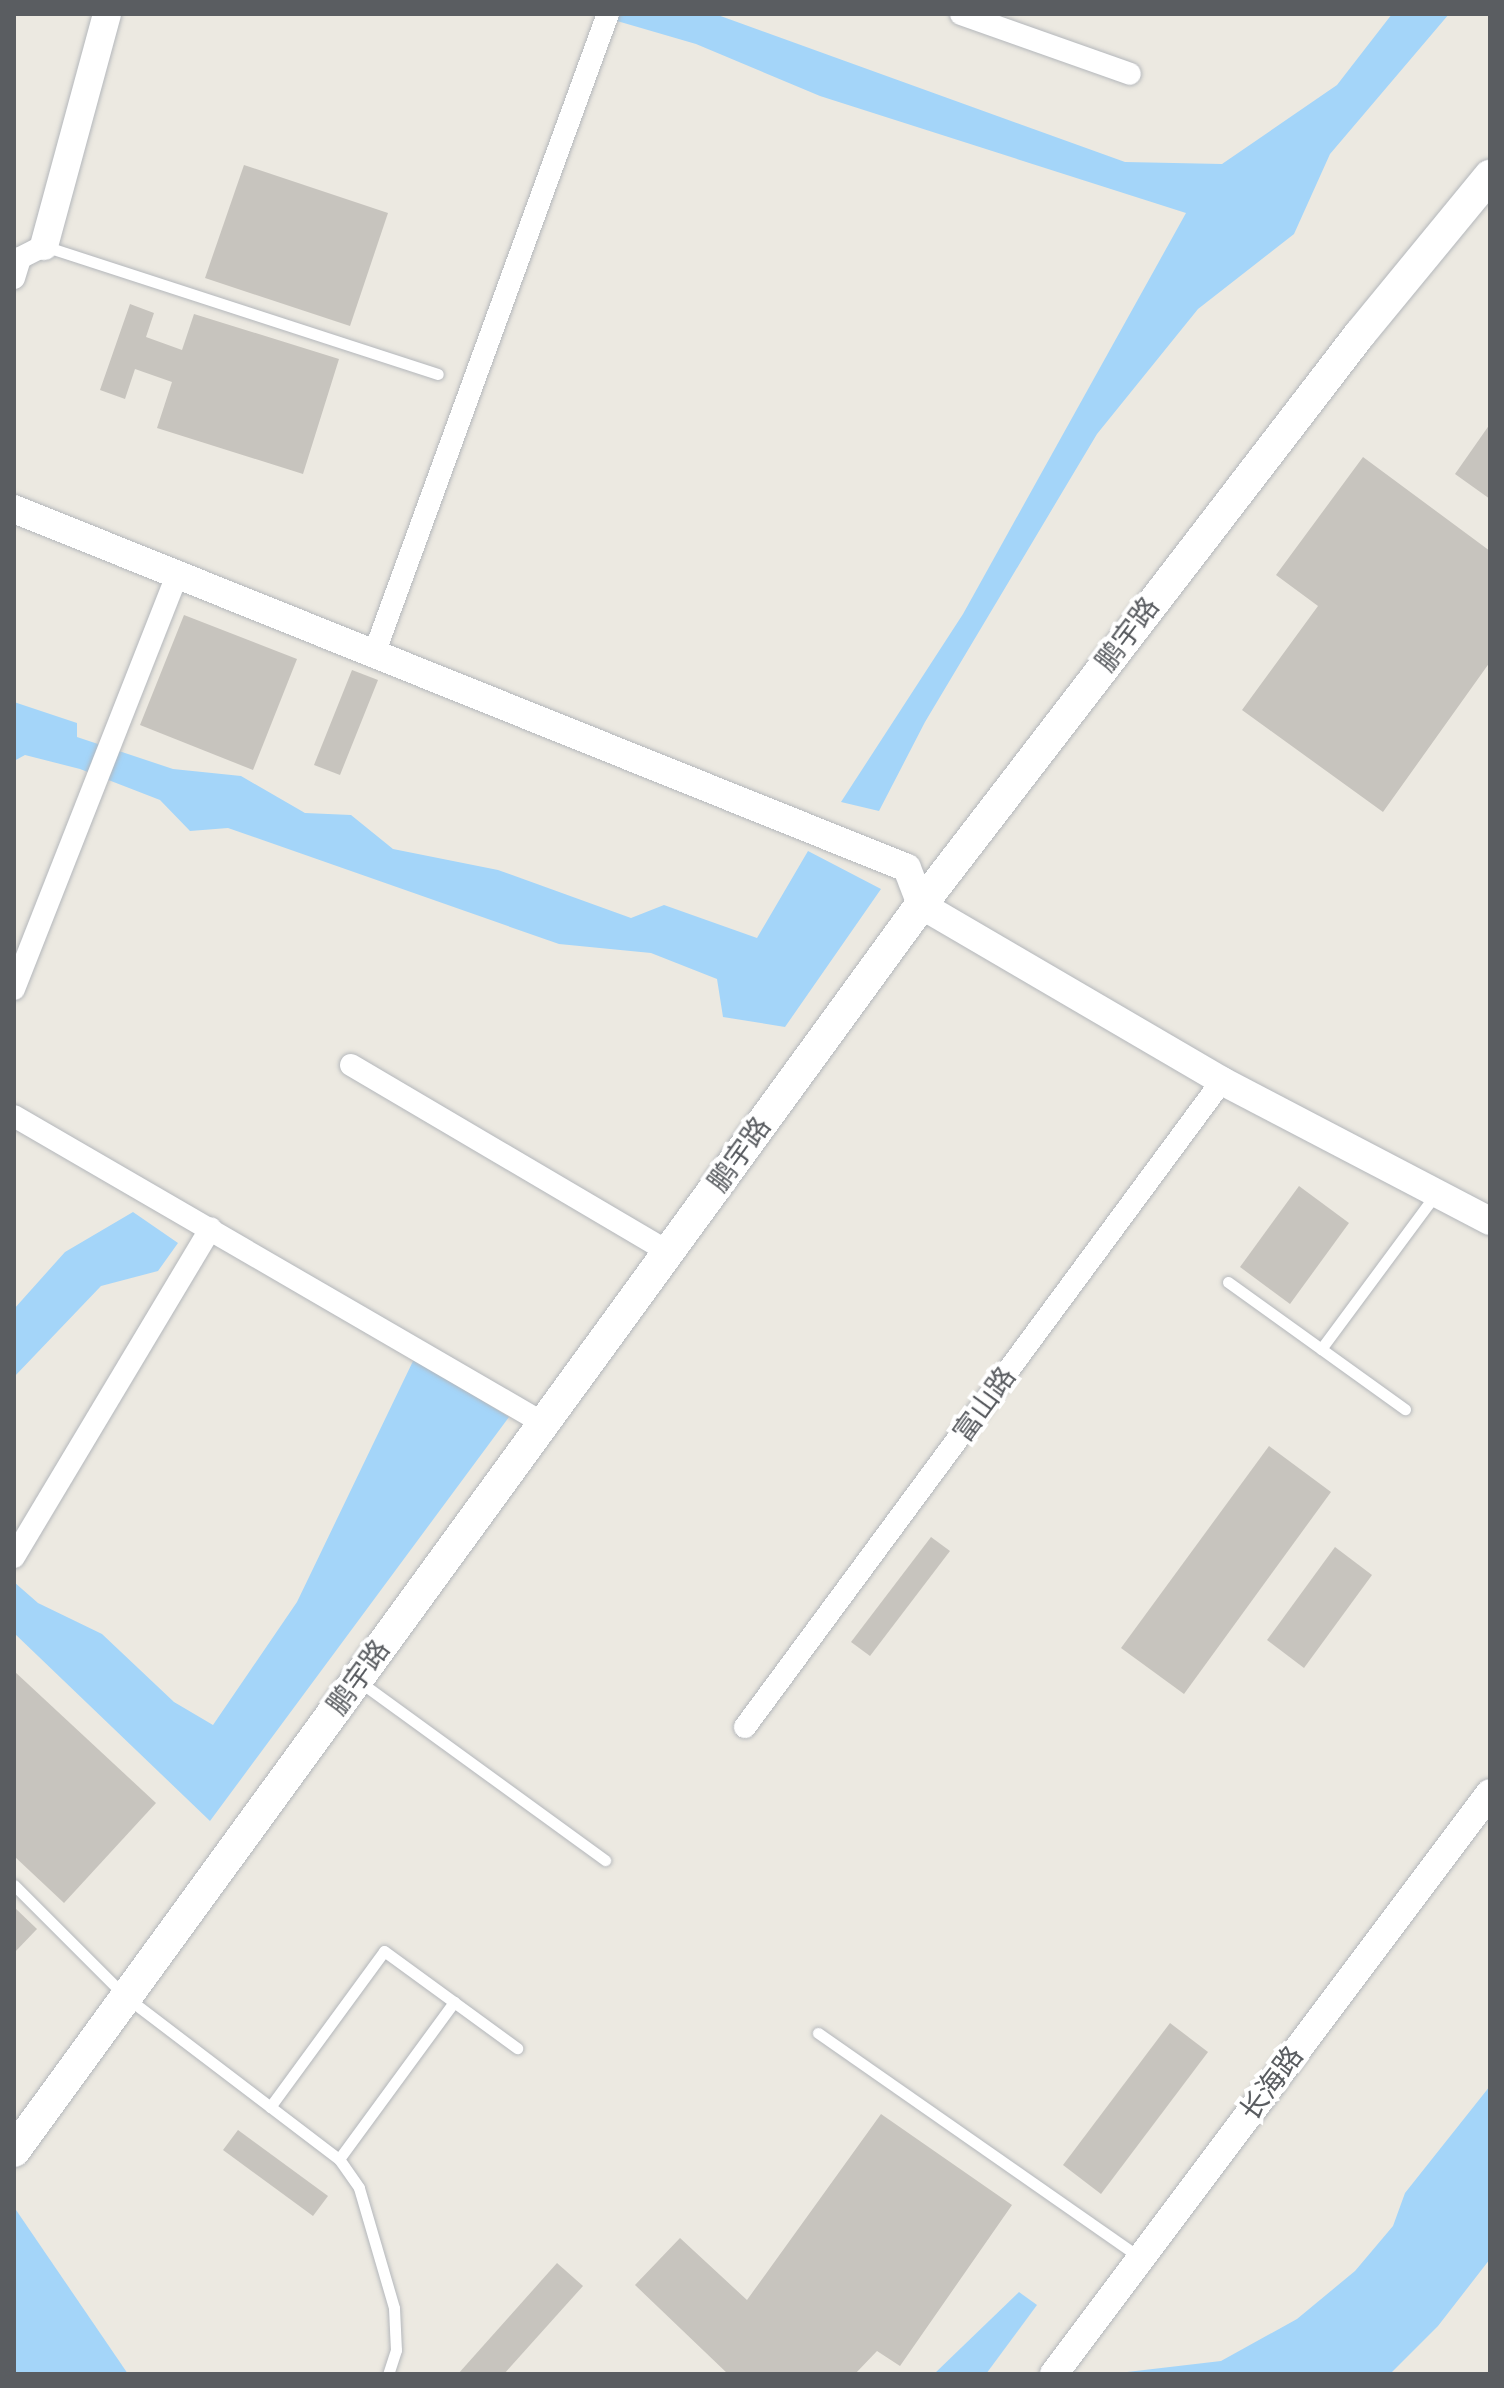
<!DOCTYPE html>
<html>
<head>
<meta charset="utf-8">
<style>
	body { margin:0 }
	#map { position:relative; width:1504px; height:2388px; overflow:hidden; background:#ece9e1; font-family:Montserrat,"Noto Sans SC",sans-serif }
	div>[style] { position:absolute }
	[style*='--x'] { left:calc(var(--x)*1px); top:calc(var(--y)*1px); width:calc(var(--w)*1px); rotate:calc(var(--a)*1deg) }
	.water>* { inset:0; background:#a4d5f9 }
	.building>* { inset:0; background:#c7c4be }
	.roads { filter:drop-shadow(0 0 2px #b4b7bb) drop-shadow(0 0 2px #b4b7bb) }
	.service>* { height:11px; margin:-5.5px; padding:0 5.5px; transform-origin:5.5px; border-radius:5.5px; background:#fff }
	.minor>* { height:22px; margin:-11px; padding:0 11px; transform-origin:11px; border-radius:11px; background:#fff }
	.tertiary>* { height:28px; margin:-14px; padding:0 14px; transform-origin:14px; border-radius:14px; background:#fff }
	.secondary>* { height:32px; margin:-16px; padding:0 16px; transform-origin:16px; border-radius:16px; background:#fff }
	span { translate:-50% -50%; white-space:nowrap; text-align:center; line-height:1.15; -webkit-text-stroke:8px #fff; paint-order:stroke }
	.street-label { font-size:28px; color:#5a5d61 }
	.frame { position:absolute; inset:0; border:16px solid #5a5d61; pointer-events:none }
</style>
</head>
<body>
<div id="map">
	<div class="water">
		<div style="clip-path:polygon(593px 14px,715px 14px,1125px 162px,1222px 164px,1337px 85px,1392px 14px,1449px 14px,1330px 154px,1294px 234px,1198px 309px,1097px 434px,925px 722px,879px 811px,841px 802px,963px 614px,1186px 213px,820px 96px,696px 44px)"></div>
		<div style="clip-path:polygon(14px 702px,77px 723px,77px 737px,173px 769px,241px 776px,305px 813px,351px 815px,393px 849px,498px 870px,631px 918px,664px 905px,757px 938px,808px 851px,881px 889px,785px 1027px,723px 1017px,717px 979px,651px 953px,559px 944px,228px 828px,190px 831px,160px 800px,80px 769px,25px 755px,14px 761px)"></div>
		<div style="clip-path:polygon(133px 1212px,178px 1243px,158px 1271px,101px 1286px,14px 1377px,14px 1309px,65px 1252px)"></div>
		<div style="clip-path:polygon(414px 1359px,509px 1417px,210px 1821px,14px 1633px,14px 1582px,38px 1603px,102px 1634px,174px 1702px,213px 1725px,297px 1602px)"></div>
		<div style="clip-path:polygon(1490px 2086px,1490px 2259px,1438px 2326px,1390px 2374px,1110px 2374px,1221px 2361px,1297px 2319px,1355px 2271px,1393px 2226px,1405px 2193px)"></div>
		<div style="clip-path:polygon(14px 2207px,128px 2374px,14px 2374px)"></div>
		<div style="clip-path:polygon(1019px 2292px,1037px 2305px,986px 2374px,934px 2374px)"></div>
	</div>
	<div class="building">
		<div style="clip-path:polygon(244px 165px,388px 213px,350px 326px,205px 278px)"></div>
		<div style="clip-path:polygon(130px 304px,154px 313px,146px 337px,182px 350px,194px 314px,339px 359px,303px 474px,157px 428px,172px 382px,135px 369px,125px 399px,100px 390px)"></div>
		<div style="clip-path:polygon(1490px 424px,1490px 499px,1455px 474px)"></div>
		<div style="clip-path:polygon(1363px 457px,1490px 551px,1490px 662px,1383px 812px,1242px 710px,1318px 606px,1276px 575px)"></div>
		<div style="clip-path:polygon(184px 615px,297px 659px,253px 770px,140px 725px)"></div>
		<div style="clip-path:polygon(352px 670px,378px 680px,340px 775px,314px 765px)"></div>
		<div style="clip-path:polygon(1299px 1186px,1349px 1223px,1290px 1304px,1240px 1267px)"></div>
		<div style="clip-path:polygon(1269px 1446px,1331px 1492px,1184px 1694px,1121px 1648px)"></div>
		<div style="clip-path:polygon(931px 1537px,950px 1551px,870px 1656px,851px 1642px)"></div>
		<div style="clip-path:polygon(1335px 1547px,1372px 1575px,1304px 1668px,1267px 1640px)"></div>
		<div style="clip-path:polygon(14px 1671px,156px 1803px,64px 1903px,14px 1856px)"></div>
		<div style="clip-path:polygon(14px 1907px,37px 1929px,14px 1953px)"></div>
		<div style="clip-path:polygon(1170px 2023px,1208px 2052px,1101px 2194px,1063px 2165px)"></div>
		<div style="clip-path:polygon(881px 2114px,1012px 2205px,900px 2366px,877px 2351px,855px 2374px,728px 2374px,635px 2285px,680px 2238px,747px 2300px)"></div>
		<div style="clip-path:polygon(238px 2130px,328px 2196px,313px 2216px,223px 2150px)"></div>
		<div style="clip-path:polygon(557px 2263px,583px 2286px,504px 2374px,458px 2374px)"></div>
	</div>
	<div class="roads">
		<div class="service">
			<div style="--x:44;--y:246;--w:414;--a:18"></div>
			<div style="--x:1228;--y:1282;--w:218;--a:35.7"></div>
			<div style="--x:1321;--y:1349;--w:192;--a:-53.5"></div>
			<div style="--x:360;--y:1682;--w:303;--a:36"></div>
			<div style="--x:14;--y:1885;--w:158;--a:45"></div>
			<div style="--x:126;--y:1997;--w:268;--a:37.3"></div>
			<div style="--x:339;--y:2159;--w:35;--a:55"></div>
			<div style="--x:359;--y:2188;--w:125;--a:73.7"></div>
			<div style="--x:394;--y:2308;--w:42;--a:87.3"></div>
			<div style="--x:396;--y:2350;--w:25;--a:108"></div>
			<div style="--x:818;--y:2033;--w:391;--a:34.9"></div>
			<div style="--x:270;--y:2107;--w:193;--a:-53.8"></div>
			<div style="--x:384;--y:1951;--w:165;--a:36.1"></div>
			<div style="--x:339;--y:2159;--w:195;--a:-53.8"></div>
		</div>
		<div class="minor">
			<div style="--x:961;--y:14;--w:179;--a:19.5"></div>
			<div style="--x:14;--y:278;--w:21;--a:-73"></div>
			<div style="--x:20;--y:258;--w:27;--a:-27"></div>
			<div style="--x:374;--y:654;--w:681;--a:-69.92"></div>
			<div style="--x:14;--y:989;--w:445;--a:-68.5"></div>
			<div style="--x:351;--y:1065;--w:368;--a:30.5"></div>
			<div style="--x:14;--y:1116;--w:612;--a:30.13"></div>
			<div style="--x:14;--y:1557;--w:383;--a:-59.1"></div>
			<div style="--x:745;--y:1727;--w:803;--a:-53.56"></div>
		</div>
		<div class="tertiary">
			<div style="--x:44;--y:246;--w:240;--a:-74.8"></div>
			<div style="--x:14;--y:509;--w:962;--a:21.9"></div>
			<div style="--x:907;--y:868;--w:40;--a:69"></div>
			<div style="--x:921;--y:905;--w:349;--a:30.3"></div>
			<div style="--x:1222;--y:1081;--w:302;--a:27.6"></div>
			<div style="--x:1054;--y:2374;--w:726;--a:-53.11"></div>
		</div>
		<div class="secondary">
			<div style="--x:14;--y:2151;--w:1541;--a:-53.95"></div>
			<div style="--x:921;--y:905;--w:720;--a:-52.45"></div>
			<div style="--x:1360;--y:334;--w:205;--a:-50.6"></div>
		</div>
	</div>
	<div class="street-label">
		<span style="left:1127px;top:634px;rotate:-53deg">鹏宇路</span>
		<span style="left:739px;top:1154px;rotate:-54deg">鹏宇路</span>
		<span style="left:984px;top:1404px;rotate:-54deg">富山路</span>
		<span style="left:358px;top:1677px;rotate:-54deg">鹏宇路</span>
		<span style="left:1271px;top:2083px;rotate:-53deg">长海路</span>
	</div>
	<div class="frame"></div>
</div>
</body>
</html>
